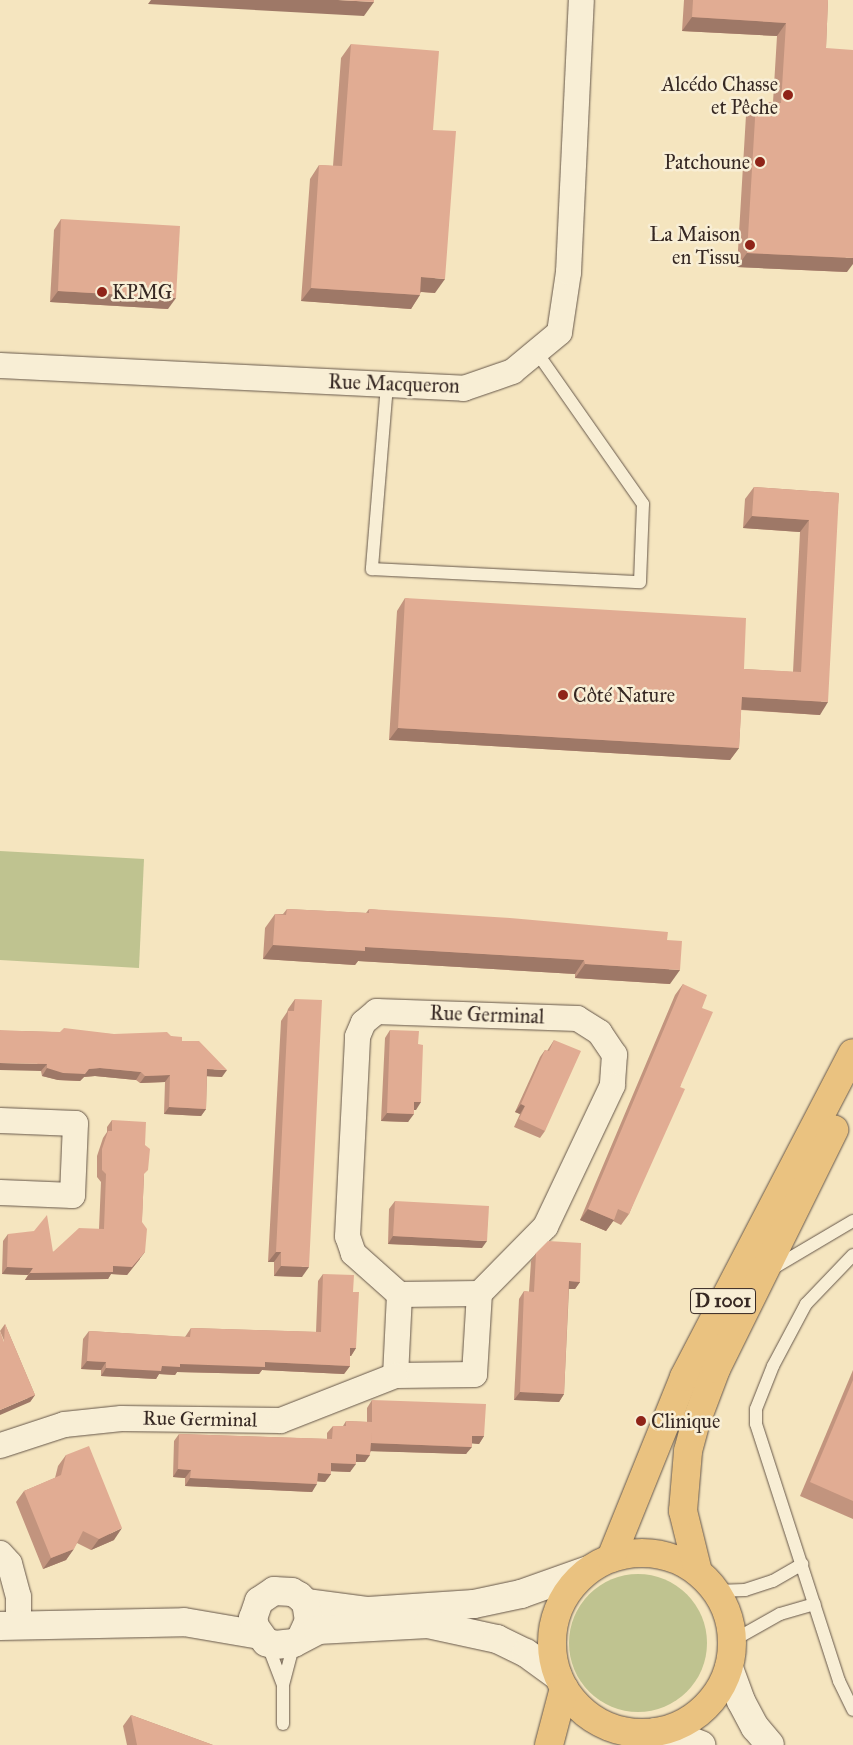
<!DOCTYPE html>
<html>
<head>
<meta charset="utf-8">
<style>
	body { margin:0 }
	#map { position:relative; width:853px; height:1745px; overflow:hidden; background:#f5e5bf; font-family:"IM FELL Great Primer",serif }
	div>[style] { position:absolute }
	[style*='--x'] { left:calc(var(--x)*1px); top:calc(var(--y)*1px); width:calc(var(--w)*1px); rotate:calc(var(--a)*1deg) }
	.green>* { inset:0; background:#bfc390 }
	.round { border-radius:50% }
	.roads { filter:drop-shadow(0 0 1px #66574a) drop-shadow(0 0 1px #66574a) }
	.service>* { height:12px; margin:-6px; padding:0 6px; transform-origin:6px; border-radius:6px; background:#f8eed5 }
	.minor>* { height:25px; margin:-12.5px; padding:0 12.5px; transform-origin:12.5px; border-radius:12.5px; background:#f8eed5 }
	.tertiary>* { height:28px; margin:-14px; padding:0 14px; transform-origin:14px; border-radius:14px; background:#f8eed5 }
	.primary>* { height:28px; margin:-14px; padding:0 14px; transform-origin:14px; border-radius:14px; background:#eac280 }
	.primary>.ring { margin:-14px; padding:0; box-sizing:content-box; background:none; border:28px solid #eac280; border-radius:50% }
	.wall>* { inset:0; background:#c2947e }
	.shaded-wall>* { inset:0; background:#9e7867 }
	.building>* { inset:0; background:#e1ac93 }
	.dots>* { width:14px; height:14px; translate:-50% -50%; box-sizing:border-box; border:2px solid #f8eed5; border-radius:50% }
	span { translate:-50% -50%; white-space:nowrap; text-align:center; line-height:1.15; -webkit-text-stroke:5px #f8eed5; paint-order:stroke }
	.shield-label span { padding:1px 4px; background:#f8eed5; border:1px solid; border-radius:4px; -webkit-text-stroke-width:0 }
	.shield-label { font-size:19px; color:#362823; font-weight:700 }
	.poi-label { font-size:20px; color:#362823 }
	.right { translate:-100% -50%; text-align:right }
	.left { translate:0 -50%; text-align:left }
	.street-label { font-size:20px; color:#362823 }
</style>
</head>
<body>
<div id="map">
	<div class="green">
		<div style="clip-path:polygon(0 851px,144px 859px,139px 968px,0 960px)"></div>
		<div class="round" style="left:569px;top:1574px;width:138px;height:138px"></div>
	</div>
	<div class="roads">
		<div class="service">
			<div style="--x:387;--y:385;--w:185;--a:94.7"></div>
			<div style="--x:372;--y:569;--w:268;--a:2.8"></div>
			<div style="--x:640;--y:582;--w:78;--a:-87.8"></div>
			<div style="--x:643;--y:504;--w:187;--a:-125"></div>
			<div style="--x:853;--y:1255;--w:68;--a:133.8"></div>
			<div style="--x:806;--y:1304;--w:70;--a:118"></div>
			<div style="--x:773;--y:1366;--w:46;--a:111.6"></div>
			<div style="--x:756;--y:1409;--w:15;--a:90"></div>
			<div style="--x:756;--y:1424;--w:270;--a:72.1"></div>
			<div style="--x:839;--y:1681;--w:32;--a:64"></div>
			<div style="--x:770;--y:1270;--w:96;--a:-30.6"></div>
			<div style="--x:716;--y:1591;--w:29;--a:-2"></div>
			<div style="--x:745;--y:1590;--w:29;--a:-18"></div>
			<div style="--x:773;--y:1581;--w:34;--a:-30"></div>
			<div style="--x:732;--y:1641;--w:55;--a:-29.4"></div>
			<div style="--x:780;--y:1614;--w:36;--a:-16"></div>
			<div style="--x:267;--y:1643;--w:45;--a:69.1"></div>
			<div style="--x:283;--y:1724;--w:39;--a:-90"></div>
			<div style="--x:283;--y:1685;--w:43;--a:-75.3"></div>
		</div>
		<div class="minor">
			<div style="--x:0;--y:365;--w:464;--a:2.8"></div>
			<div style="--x:463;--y:388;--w:52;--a:-19.1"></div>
			<div style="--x:512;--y:371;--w:61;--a:-39.7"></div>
			<div style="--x:559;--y:332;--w:61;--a:-81.5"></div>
			<div style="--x:568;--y:272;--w:272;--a:-87.3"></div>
			<div style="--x:376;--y:1011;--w:201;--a:2"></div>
			<div style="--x:577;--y:1018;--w:26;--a:32"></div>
			<div style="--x:599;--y:1032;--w:27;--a:56"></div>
			<div style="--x:614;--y:1054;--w:31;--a:94"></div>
			<div style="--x:612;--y:1085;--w:156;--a:115.4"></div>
			<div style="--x:545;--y:1226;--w:94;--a:134.6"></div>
			<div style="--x:479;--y:1293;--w:80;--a:179.3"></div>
			<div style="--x:399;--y:1294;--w:62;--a:-138.3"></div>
			<div style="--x:353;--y:1253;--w:18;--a:-109"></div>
			<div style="--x:347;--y:1236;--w:200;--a:-87.1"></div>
			<div style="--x:357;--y:1036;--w:15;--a:-67"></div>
			<div style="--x:363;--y:1022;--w:17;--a:-40"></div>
			<div style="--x:0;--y:1120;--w:75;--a:2.3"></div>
			<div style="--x:75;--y:1123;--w:72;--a:92.4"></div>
			<div style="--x:72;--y:1195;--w:72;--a:-177.6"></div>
			<div style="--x:399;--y:1294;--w:81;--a:92.8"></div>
			<div style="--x:395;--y:1375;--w:79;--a:-0.7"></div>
			<div style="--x:474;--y:1374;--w:81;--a:-86.5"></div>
			<div style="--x:0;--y:1445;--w:67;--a:-18.2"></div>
			<div style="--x:64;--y:1424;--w:57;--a:-6"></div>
			<div style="--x:121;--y:1418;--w:159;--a:0.7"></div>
			<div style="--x:280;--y:1420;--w:123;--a:-21.4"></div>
			<div style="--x:0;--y:1553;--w:13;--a:48"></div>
			<div style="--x:9;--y:1563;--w:34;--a:75"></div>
			<div style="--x:18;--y:1596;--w:28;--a:90"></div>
		</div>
		<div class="tertiary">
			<div style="--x:306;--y:1603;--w:63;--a:7.4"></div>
			<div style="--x:368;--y:1611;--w:106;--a:-3.8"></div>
			<div style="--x:474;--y:1604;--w:48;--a:-12"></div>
			<div style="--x:521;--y:1594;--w:71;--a:-19.7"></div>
			<div style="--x:0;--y:1626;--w:184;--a:-1.2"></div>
			<div style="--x:184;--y:1622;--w:77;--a:9.7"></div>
			<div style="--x:301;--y:1638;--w:19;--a:-65"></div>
			<div style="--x:309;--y:1621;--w:18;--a:-99"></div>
			<div style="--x:306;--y:1603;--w:10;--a:-135"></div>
			<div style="--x:299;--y:1596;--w:8;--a:-150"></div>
			<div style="--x:292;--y:1592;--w:18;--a:-177"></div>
			<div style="--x:274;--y:1591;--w:18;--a:146"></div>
			<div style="--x:259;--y:1601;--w:18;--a:109"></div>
			<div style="--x:253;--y:1618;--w:9;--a:77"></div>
			<div style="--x:255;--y:1627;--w:19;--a:54"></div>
			<div style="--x:266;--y:1642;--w:9;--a:18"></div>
			<div style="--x:275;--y:1645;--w:19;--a:-6"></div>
			<div style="--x:294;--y:1643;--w:27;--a:-28"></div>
			<div style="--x:318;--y:1630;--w:110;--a:-3.1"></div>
			<div style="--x:428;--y:1624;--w:71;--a:12.3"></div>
			<div style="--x:497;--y:1639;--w:32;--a:26"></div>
			<div style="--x:526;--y:1653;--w:39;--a:36"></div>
			<div style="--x:729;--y:1668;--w:35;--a:70"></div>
			<div style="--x:741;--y:1701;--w:30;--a:62"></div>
			<div style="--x:755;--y:1727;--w:23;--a:50"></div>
			<div style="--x:655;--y:1732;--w:23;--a:10"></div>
			<div style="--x:678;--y:1736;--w:25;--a:21"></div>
		</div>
		<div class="primary">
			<div class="ring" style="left:552px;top:1553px;width:152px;height:152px"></div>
			<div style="--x:611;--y:1558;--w:195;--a:-68"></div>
			<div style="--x:684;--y:1377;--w:365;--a:-62.5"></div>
			<div style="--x:698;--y:1572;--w:63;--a:-103.8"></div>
			<div style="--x:683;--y:1511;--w:60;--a:-85.2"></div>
			<div style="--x:688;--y:1451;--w:30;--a:-75"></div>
			<div style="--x:696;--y:1422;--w:57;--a:-69.3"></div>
			<div style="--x:716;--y:1369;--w:267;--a:-63.7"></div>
			<div style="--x:549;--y:1745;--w:59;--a:-75.3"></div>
		</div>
	</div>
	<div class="wall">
		<div style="clip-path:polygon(684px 0,828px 0,826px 48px,847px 272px,737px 267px,746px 115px,756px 102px,773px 102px,777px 36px,682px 31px)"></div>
		<div style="clip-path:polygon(351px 44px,433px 130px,435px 293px,421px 292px,411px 309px,301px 301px,310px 179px,319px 165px,333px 166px,341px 58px)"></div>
		<div style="clip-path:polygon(61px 219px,168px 309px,50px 302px,54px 230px)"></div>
		<div style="clip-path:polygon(754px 487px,839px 493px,820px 715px,741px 710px,739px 748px,730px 760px,389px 740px,397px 611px,405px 598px,744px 669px,793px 672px,800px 532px,743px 528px,745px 499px)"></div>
		<div style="clip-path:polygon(287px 909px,366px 913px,369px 909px,667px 940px,670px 984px,575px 978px,575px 974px,358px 961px,355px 965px,263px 959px,265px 928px,275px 914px,283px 914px)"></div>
		<div style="clip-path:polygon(683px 984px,702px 1008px,680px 1087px,629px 1214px,621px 1225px,613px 1221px,606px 1231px,580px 1220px,675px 995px)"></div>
		<div style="clip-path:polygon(295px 999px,302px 1277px,274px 1276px,274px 1262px,268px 1262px,281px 1021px,287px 1012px,288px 1009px)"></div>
		<div style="clip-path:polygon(390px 1030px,416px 1110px,414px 1110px,408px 1122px,381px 1121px,385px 1038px)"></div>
		<div style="clip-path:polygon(22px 1031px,171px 1036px,182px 1041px,222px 1077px,207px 1076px,206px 1109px,201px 1116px,164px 1114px,165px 1082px,140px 1083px,136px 1080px,95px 1076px,84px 1077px,80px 1081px,58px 1080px,42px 1076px,41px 1071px)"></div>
		<div style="clip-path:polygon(554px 1040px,545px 1131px,540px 1138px,514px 1127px,520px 1114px,515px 1112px,540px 1057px,545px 1050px,547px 1051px)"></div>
		<div style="clip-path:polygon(112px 1120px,144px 1176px,140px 1259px,127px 1275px,111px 1274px,108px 1279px,25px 1280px,28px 1275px,2px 1274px,3px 1241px,8px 1234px,53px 1252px,99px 1229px,101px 1182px,97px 1177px,97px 1156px,103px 1138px,107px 1132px,107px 1127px)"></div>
		<div style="clip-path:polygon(395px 1201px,482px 1248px,388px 1244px,389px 1209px)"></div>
		<div style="clip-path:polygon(536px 1253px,580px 1282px,575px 1289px,569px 1289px,564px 1394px,559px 1402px,514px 1400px,519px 1299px,524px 1291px,529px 1292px,531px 1261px)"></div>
		<div style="clip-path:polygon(323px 1274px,353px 1292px,356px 1348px,351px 1356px,350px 1356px,350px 1366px,344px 1374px,262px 1370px,259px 1374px,177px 1372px,175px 1375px,159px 1374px,156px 1379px,101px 1376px,101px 1370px,81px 1369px,83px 1339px,89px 1331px,185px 1337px,191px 1328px,316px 1332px,318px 1281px)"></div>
		<div style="clip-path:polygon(5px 1324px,35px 1395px,30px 1402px,0 1331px)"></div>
		<div style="clip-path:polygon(853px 1370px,853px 1519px,800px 1496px)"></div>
		<div style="clip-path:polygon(372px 1400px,484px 1436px,479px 1444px,472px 1443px,466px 1454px,371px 1451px,365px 1462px,356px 1462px,350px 1472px,331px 1471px,331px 1474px,325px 1482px,317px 1481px,312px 1492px,185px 1486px,185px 1478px,173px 1477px,174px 1441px,179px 1434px,327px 1439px,327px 1433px,333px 1426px,343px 1426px,346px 1421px,367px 1422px,367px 1408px)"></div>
		<div style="clip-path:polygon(66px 1455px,114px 1540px,91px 1550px,77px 1543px,66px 1560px,43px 1569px,16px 1502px,24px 1491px,55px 1478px,58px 1466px)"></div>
		<div style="clip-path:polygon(131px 1715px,213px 1745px,127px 1745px,123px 1726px)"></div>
	</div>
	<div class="shaded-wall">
		<div style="clip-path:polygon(151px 0,338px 0,374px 2px,364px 16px,148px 4px)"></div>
		<div style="clip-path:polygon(692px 17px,786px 23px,777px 36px,682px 31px)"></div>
		<div style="clip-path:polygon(747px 253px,853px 258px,853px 264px,847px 272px,737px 267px)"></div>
		<div style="clip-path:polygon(421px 277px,445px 279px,435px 293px,411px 291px)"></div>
		<div style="clip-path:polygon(311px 288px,420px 295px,411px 309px,301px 301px)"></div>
		<div style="clip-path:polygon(58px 291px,176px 298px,168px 309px,50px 302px)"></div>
		<div style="clip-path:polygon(752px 516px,809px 520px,800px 532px,743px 528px)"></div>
		<div style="clip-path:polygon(742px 697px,828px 702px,820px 715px,733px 709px)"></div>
		<div style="clip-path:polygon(398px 728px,739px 748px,730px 760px,389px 740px)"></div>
		<div style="clip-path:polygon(273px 945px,365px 947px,584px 960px,575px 974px,358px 961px,355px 965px,263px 959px)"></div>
		<div style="clip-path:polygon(585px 964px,680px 970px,670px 984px,575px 978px)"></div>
		<div style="clip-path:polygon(0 1063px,47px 1064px,41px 1071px,0 1070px)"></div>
		<div style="clip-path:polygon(47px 1068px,89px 1069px,100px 1068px,141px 1072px,136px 1080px,95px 1076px,84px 1077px,80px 1081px,58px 1080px,42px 1076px)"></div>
		<div style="clip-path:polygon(207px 1069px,227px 1070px,222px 1077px,202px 1076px)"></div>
		<div style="clip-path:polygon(170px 1075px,165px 1082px,140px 1083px,145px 1076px)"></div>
		<div style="clip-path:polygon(414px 1102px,421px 1102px,416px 1110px,409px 1110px)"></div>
		<div style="clip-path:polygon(521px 1104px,525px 1106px,520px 1114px,515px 1112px)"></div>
		<div style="clip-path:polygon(169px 1107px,206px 1109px,201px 1116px,164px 1114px)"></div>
		<div style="clip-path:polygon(387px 1113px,414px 1114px,408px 1122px,381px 1121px)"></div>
		<div style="clip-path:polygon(588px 1209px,614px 1220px,606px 1231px,580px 1220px)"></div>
		<div style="clip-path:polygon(393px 1236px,487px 1241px,482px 1248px,388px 1244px)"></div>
		<div style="clip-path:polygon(145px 1252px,127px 1275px,111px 1274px,108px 1279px,25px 1280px,30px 1273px,113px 1266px)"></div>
		<div style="clip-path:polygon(276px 1252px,281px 1252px,274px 1262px,268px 1262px)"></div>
		<div style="clip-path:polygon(281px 1266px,309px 1267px,302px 1277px,274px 1276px)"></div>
		<div style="clip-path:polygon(7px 1267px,33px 1268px,28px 1275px,2px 1274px)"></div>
		<div style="clip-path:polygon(569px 1281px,580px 1282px,575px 1289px,564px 1289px)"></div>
		<div style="clip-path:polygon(350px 1348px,356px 1348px,351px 1356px,345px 1355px)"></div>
		<div style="clip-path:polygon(87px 1361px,106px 1362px,101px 1370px,81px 1369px)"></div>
		<div style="clip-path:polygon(265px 1362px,350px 1366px,344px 1374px,262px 1370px,259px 1374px,177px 1372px,175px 1375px,159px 1374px,156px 1379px,101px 1376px,106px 1368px,162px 1366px,180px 1364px)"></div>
		<div style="clip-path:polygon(520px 1392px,564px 1394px,559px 1402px,514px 1400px)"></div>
		<div style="clip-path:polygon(35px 1395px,30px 1402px,0 1415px,0 1410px)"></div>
		<div style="clip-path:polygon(472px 1436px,484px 1436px,479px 1444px,467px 1443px)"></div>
		<div style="clip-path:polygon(371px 1443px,472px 1447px,466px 1454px,366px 1451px)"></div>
		<div style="clip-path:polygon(356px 1454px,370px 1455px,365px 1462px,351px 1462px)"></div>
		<div style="clip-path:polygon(331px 1463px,356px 1464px,350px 1472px,326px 1471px)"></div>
		<div style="clip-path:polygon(178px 1469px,191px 1470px,185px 1478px,173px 1477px)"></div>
		<div style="clip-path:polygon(318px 1473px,331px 1474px,325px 1482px,312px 1481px)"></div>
		<div style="clip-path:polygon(190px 1478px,317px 1484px,312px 1492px,185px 1486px)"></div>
		<div style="clip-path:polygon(122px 1528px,114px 1540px,91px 1550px,99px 1539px)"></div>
		<div style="clip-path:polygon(74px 1549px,66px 1560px,43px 1569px,51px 1558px)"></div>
	</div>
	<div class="building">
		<div style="clip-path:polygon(338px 0,374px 0,374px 2px)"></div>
		<div style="clip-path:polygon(693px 0,828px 0,826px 48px,853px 50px,853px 258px,747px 253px,756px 102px,781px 103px,786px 23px,692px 17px)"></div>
		<div style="clip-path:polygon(351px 44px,439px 51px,433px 130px,456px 131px,445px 279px,421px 277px,420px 295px,311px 288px,319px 165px,342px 166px)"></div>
		<div style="clip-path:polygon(61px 219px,180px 226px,176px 298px,58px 291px)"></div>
		<div style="clip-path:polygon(754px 487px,839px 493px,828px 702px,742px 697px,739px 748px,398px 728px,405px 598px,746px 618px,744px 669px,801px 672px,809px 520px,752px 516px)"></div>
		<div style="clip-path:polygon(287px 909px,369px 913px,369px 909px,510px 918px,668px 932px,667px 940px,682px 941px,680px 970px,585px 964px,584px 960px,365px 947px,365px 951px,273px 945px,275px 914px,286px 915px)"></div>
		<div style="clip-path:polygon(683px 984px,707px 995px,702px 1008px,713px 1012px,680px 1087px,685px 1089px,629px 1214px,618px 1209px,614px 1220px,588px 1209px)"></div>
		<div style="clip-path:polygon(295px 999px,322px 1000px,309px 1267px,281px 1266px,281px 1252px,276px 1252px,288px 1011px,294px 1011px)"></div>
		<div style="clip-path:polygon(64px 1028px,114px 1034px,167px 1032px,171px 1036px,182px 1037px,182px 1041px,199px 1041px,227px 1070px,207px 1069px,206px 1109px,169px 1107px,170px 1075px,145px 1076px,141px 1072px,100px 1068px,89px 1069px,85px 1074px,63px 1073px,47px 1068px,47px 1064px,0 1063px,0 1030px,22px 1031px,60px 1032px)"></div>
		<div style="clip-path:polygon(390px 1030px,419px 1031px,418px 1044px,423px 1045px,421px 1102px,414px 1102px,414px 1114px,387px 1113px)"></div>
		<div style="clip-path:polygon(554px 1040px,581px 1051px,545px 1131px,519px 1119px,525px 1106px,521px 1104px,545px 1050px,549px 1051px)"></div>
		<div style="clip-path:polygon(112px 1120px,146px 1122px,145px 1145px,150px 1149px,148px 1170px,144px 1174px,142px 1222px,147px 1229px,145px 1252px,132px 1267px,113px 1266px,113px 1272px,30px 1273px,33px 1268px,7px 1267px,8px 1234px,34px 1231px,47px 1215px,53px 1252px,79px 1228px,104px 1229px,106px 1174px,102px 1170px,102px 1149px,108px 1131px,112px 1131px)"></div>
		<div style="clip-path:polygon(395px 1201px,489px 1206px,487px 1241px,393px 1236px)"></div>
		<div style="clip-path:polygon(548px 1241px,581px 1243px,580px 1282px,569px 1281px,564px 1394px,520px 1392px,524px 1291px,534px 1292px,536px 1253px)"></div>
		<div style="clip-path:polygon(323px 1274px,354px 1275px,353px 1292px,359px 1292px,356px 1348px,350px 1348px,350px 1366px,265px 1362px,265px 1367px,180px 1364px,180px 1367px,162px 1366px,161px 1371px,106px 1368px,106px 1362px,87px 1361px,89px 1331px,190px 1337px,191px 1328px,321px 1332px)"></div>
		<div style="clip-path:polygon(5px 1324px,35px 1395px,0 1410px,0 1331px,4px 1342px)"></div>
		<div style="clip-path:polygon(853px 1380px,853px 1501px,810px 1482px)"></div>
		<div style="clip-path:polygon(372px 1400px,486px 1404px,484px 1436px,472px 1436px,472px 1447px,371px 1443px,372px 1429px,370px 1455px,356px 1454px,356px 1464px,331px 1463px,331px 1474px,318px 1473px,317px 1484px,190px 1478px,191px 1470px,178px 1469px,179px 1434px,332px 1439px,333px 1426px,346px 1426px,346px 1421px,372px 1422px)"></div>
		<div style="clip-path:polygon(89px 1446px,122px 1528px,99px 1539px,83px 1531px,74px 1549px,51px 1558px,24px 1491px,61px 1475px,66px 1455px)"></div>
		<div style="clip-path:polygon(131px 1715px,213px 1745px,137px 1745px)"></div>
	</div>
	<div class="dots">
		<div style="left:788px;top:95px;background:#8f2418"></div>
		<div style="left:760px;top:162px;background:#8f2418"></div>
		<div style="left:750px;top:245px;background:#8f2418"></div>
		<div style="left:102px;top:292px;background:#8f2418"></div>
		<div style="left:563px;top:695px;background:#8f2418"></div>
		<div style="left:641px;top:1421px;background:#8f2418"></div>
	</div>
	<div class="shield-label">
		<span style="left:723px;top:1301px">D 1001</span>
	</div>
	<div class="poi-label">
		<span class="right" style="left:778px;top:96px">Alcédo Chasse<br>et Pêche</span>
		<span class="right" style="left:750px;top:162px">Patchoune</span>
		<span class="right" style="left:740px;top:246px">La Maison<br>en Tissu</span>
		<span class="left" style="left:112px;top:292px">KPMG</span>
		<span class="left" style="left:573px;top:695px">Côté Nature</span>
		<span class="left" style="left:651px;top:1421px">Clinique</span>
	</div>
	<div class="street-label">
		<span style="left:394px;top:384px;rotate:2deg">Rue Macqueron</span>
		<span style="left:487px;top:1015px;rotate:2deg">Rue Germinal</span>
		<span style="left:200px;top:1419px;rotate:1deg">Rue Germinal</span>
	</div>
</div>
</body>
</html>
